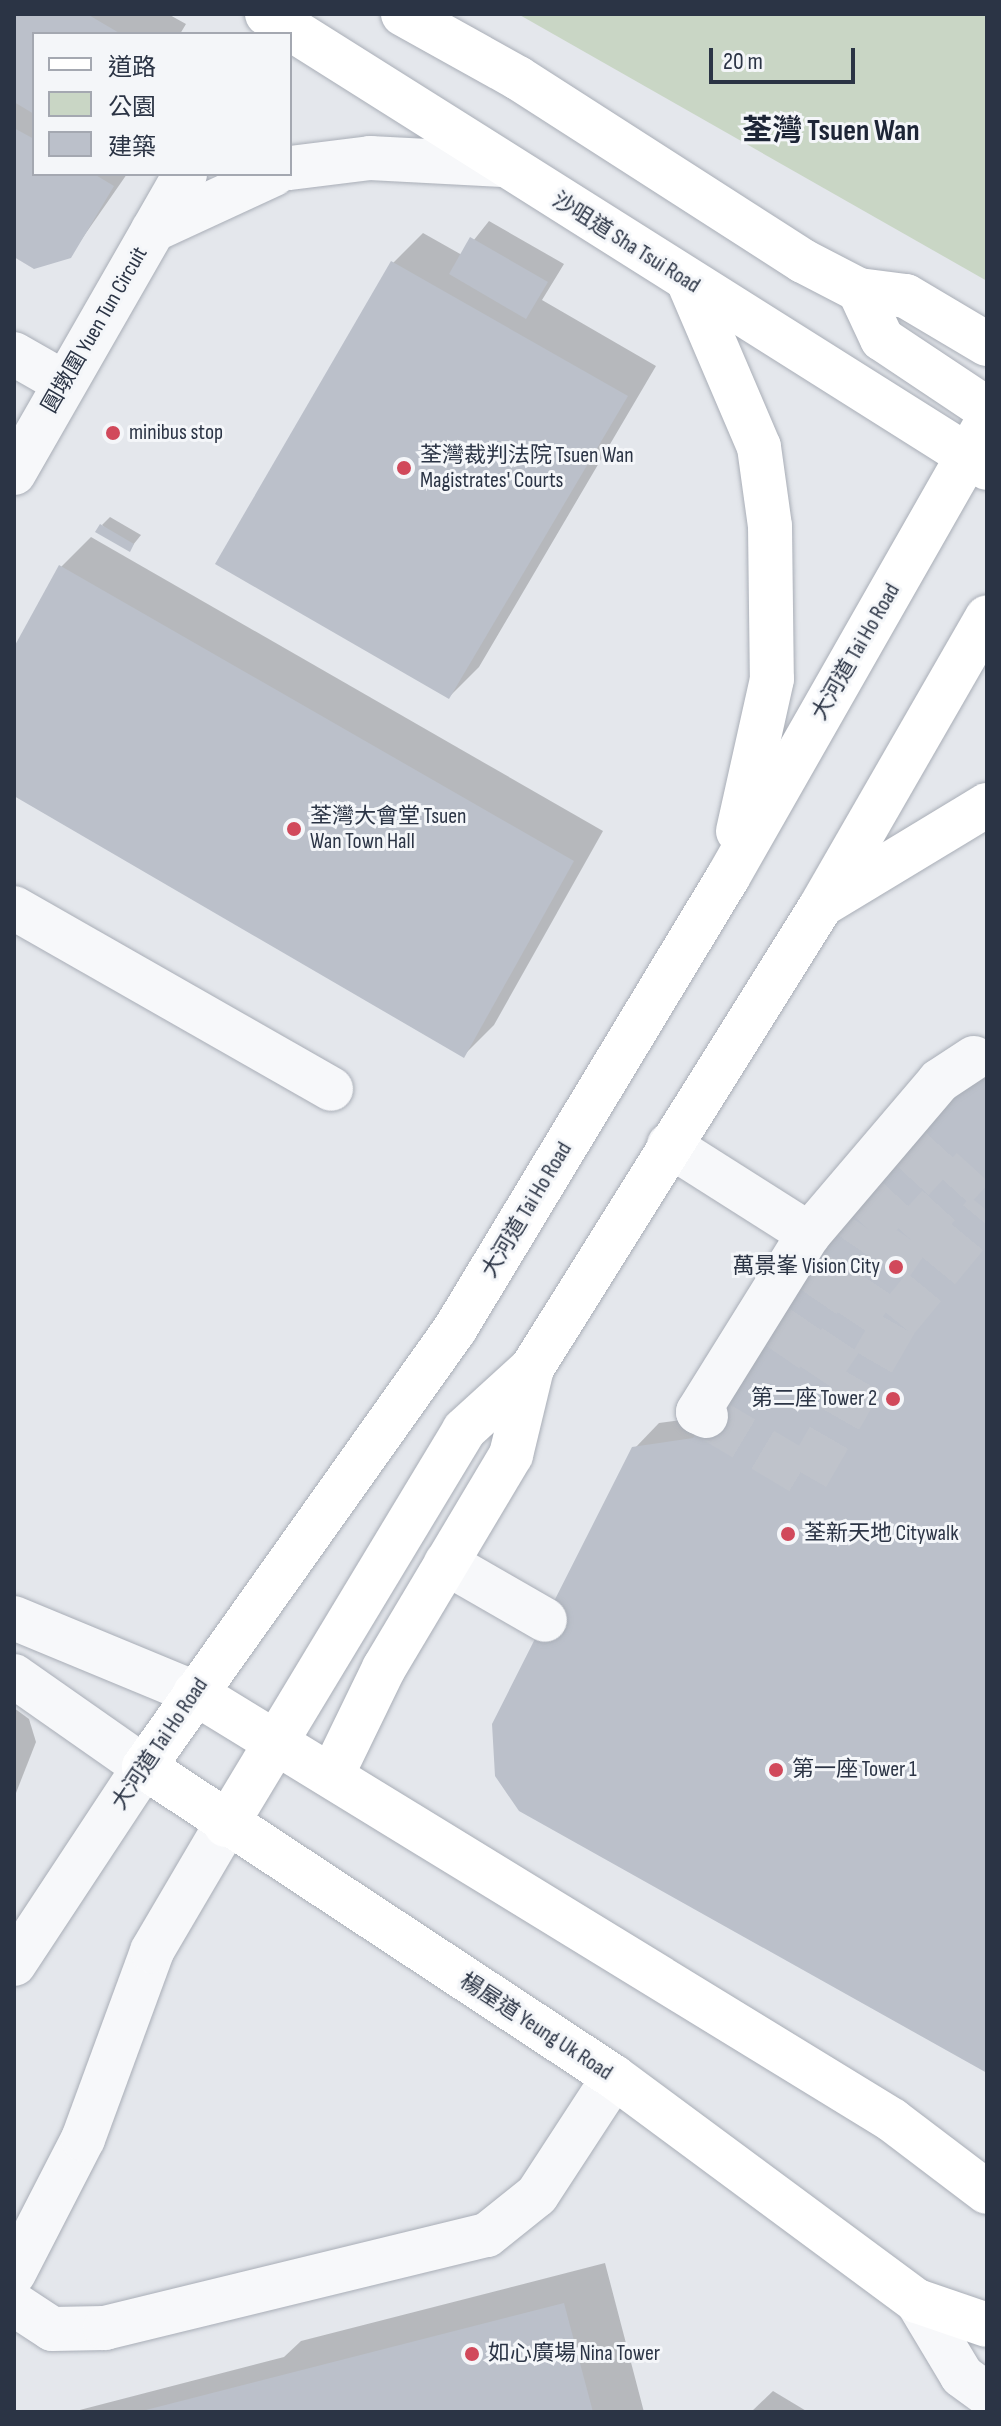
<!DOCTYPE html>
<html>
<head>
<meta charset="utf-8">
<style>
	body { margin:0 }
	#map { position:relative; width:1001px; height:2426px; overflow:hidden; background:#e4e7ec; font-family:"Sofia Sans Condensed","Noto Sans TC",sans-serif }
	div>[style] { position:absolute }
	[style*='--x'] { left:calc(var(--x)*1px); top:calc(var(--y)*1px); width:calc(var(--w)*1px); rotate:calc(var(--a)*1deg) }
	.green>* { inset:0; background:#c9d6c5 }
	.shadow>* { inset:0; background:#0003 }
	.building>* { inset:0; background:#bbc0ca }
	.minor-tunnel>* { height:44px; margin-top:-22px; transform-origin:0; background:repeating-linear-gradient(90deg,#bfc3cb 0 44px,transparent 0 66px) }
	.roads { filter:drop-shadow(0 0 2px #a9aeb7) drop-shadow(0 0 2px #a9aeb7) }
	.minor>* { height:44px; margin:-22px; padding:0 22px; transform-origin:22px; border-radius:22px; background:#f7f8fa }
	.major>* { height:44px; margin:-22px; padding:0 22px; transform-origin:22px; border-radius:22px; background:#fff }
	.dots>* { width:22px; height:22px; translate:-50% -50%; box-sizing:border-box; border:4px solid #f4f6f9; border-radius:50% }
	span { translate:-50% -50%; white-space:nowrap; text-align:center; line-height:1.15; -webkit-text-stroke:6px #f4f6f9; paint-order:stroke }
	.street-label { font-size:22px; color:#2b3445 }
	.poi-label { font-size:22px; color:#2b3445 }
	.left { translate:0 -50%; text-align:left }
	.right { translate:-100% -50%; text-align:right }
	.district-label { font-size:30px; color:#1d2536; font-weight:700 }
	.frame { position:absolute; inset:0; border:16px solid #2b3445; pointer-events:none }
	.legend { position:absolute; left:32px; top:32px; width:260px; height:144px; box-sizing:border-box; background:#f4f6f9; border:2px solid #a4a8b1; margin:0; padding:10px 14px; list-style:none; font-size:24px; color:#2b3445 }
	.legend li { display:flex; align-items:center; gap:16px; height:40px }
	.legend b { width:40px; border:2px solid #a4a8b1 }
	.scale { position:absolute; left:709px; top:48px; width:146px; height:36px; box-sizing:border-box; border:4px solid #2b3445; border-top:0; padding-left:10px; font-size:24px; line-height:28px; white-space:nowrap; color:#2b3445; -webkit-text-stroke:6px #f4f6f9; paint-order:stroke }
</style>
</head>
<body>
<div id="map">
	<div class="green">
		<div style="clip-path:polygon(518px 14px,987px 14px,987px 281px)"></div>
	</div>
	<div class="shadow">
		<div style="clip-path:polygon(14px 14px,168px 14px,186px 24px,180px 34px,34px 34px,34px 174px,127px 174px,70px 256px,14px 255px)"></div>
		<div style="clip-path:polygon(489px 221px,564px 264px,542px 300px,656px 366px,479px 667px,449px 697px,393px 263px,423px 233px,462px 255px)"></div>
		<div style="clip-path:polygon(110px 517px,141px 535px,129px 550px,102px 525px)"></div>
		<div style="clip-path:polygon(91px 537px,603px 831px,494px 1025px,464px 1055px,14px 794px,14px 651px,61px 567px)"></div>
		<div style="clip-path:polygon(711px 1416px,987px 2071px,634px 1449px,659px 1423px)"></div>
		<div style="clip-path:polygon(14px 1708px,29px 1719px,36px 1742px,14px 1798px)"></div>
		<div style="clip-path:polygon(605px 2263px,644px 2412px,72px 2412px,284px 2357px,301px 2341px)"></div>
		<div style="clip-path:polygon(773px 2391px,808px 2412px,751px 2412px)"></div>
	</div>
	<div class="building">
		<div style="clip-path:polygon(14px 14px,87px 14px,121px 34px,34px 34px,34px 114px,14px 102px)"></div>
		<div style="clip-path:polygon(14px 128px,34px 139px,34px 174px,94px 174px,114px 186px,71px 258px,34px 269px,14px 257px)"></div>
		<div style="clip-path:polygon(470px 237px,548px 282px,526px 319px,449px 274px)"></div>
		<div style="clip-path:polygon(391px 261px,628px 396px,449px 699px,215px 564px)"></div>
		<div style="clip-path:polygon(100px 524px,134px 544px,130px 552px,95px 532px)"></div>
		<div style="clip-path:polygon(59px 565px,574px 861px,464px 1058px,14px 796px,14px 647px)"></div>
		<div style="clip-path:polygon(987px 1047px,987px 2073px,519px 1811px,495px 1776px,492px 1724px,632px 1447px,693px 1438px,831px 1235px)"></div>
		<div style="clip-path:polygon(564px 2303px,593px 2412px,142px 2412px,142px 2411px)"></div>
	</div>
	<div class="minor-tunnel">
		<div style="--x:781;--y:1356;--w:154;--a:-55.6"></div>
		<div style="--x:868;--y:1229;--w:111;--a:-47.6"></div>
		<div style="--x:816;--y:1377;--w:167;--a:-56.2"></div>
		<div style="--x:909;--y:1238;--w:95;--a:-47.6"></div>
		<div style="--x:706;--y:1416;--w:117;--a:30.7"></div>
		<div style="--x:807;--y:1476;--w:179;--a:-60.1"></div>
		<div style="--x:896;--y:1321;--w:143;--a:-50.4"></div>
	</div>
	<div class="roads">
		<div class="minor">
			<div style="--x:290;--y:168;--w:81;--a:-7.1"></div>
			<div style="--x:370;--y:158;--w:133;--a:3"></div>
			<div style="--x:153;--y:230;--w:133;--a:-24.8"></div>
			<div style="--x:14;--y:354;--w:56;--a:29.7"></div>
			<div style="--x:14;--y:473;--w:344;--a:-60.2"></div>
			<div style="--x:14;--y:908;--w:365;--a:29.7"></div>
			<div style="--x:669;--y:1145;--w:166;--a:32.4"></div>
			<div style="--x:706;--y:1416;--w:9;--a:-153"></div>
			<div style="--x:698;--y:1412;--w:210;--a:-58.1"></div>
			<div style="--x:809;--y:1234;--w:201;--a:-49.6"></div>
			<div style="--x:939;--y:1081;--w:42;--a:-33.3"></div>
			<div style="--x:446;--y:1563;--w:114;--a:29.9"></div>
			<div style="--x:14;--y:1618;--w:196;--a:22.5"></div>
			<div style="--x:14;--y:1676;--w:159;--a:35"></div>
			<div style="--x:144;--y:1767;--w:236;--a:123.4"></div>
			<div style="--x:14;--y:2273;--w:151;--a:-62.8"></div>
			<div style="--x:83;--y:2139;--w:200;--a:-69.8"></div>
			<div style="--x:152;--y:1951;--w:146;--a:-59.6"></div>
			<div style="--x:917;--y:2301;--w:87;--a:59"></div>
			<div style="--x:962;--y:2376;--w:31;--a:36"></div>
			<div style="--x:14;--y:2304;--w:45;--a:33.3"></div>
			<div style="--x:52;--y:2329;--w:53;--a:-1.1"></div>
			<div style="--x:105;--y:2328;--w:393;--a:-13.7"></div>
			<div style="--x:487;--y:2235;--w:64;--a:-38.7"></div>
			<div style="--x:537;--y:2195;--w:141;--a:-56.9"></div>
		</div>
		<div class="major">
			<div style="--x:267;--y:14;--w:851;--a:32.23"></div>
			<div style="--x:403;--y:14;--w:132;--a:29.1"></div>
			<div style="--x:518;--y:78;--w:339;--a:32.7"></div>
			<div style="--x:803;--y:261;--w:63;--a:27.4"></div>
			<div style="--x:859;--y:290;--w:47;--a:7.3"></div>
			<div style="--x:906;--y:296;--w:94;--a:30.7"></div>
			<div style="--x:689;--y:283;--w:178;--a:66.9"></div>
			<div style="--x:759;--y:447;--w:80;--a:82.1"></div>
			<div style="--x:770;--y:526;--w:153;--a:89.3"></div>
			<div style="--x:772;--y:679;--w:156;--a:102.6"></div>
			<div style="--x:859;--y:290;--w:54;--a:64.9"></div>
			<div style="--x:882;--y:339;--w:126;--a:33.7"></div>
			<div style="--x:987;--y:422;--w:524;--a:119.65"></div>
			<div style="--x:728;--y:877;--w:528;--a:121.13"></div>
			<div style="--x:455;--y:1329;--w:537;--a:125.38"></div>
			<div style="--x:144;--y:1767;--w:563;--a:33.41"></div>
			<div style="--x:614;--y:2077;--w:377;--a:36.5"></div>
			<div style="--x:917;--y:2301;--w:74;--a:18.9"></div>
			<div style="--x:825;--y:903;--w:189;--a:-31.2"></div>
			<div style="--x:195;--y:1693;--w:817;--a:31.49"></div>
			<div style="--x:892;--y:2120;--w:119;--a:37.2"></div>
			<div style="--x:333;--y:1773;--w:117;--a:-64.1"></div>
			<div style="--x:384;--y:1668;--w:248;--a:-59.2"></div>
			<div style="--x:511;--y:1455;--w:89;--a:-76.4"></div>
			<div style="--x:226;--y:1825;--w:461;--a:-58.9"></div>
			<div style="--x:464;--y:1430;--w:92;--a:-42.4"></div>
			<div style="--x:532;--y:1368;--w:545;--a:-57.97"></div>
			<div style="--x:821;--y:906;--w:333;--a:-60.1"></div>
		</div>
	</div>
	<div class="dots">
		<div style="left:113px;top:433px;background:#d1495b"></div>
		<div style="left:404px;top:468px;background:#d1495b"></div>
		<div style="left:294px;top:829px;background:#d1495b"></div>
		<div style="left:896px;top:1267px;background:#d1495b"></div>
		<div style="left:893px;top:1399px;background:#d1495b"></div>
		<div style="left:788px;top:1534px;background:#d1495b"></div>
		<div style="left:776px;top:1770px;background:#d1495b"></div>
		<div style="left:472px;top:2354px;background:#d1495b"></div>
	</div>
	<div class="street-label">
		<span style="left:626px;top:243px;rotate:32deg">沙咀道 Sha Tsui Road</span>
		<span style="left:95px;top:330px;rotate:-60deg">圓墩圍 Yuen Tun Circuit</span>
		<span style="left:856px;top:652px;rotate:-60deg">大河道 Tai Ho Road</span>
		<span style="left:527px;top:1210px;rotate:-59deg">大河道 Tai Ho Road</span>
		<span style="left:160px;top:1744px;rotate:-56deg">大河道 Tai Ho Road</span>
		<span style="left:536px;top:2027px;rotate:33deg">楊屋道 Yeung Uk Road</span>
	</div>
	<div class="poi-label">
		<span class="left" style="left:129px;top:433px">minibus stop</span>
		<span class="left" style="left:420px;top:468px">荃灣裁判法院 Tsuen Wan<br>Magistrates' Courts</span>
		<span class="left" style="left:310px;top:829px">荃灣大會堂 Tsuen<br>Wan Town Hall</span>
		<span class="right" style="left:880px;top:1267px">萬景峯 Vision City</span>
		<span class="right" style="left:877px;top:1399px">第二座 Tower 2</span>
		<span class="left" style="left:804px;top:1534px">荃新天地 Citywalk</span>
		<span class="left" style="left:792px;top:1770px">第一座 Tower 1</span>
		<span class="left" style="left:488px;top:2354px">如心廣場 Nina Tower</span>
	</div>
	<div class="district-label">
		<span style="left:831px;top:131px">荃灣 Tsuen Wan</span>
	</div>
	<div class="frame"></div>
	<ul class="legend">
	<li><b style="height:10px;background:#fff"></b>道路</li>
	<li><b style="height:22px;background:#c9d6c5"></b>公園</li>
	<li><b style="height:22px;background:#bbc0ca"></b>建築</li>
	</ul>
	<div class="scale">20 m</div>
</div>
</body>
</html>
